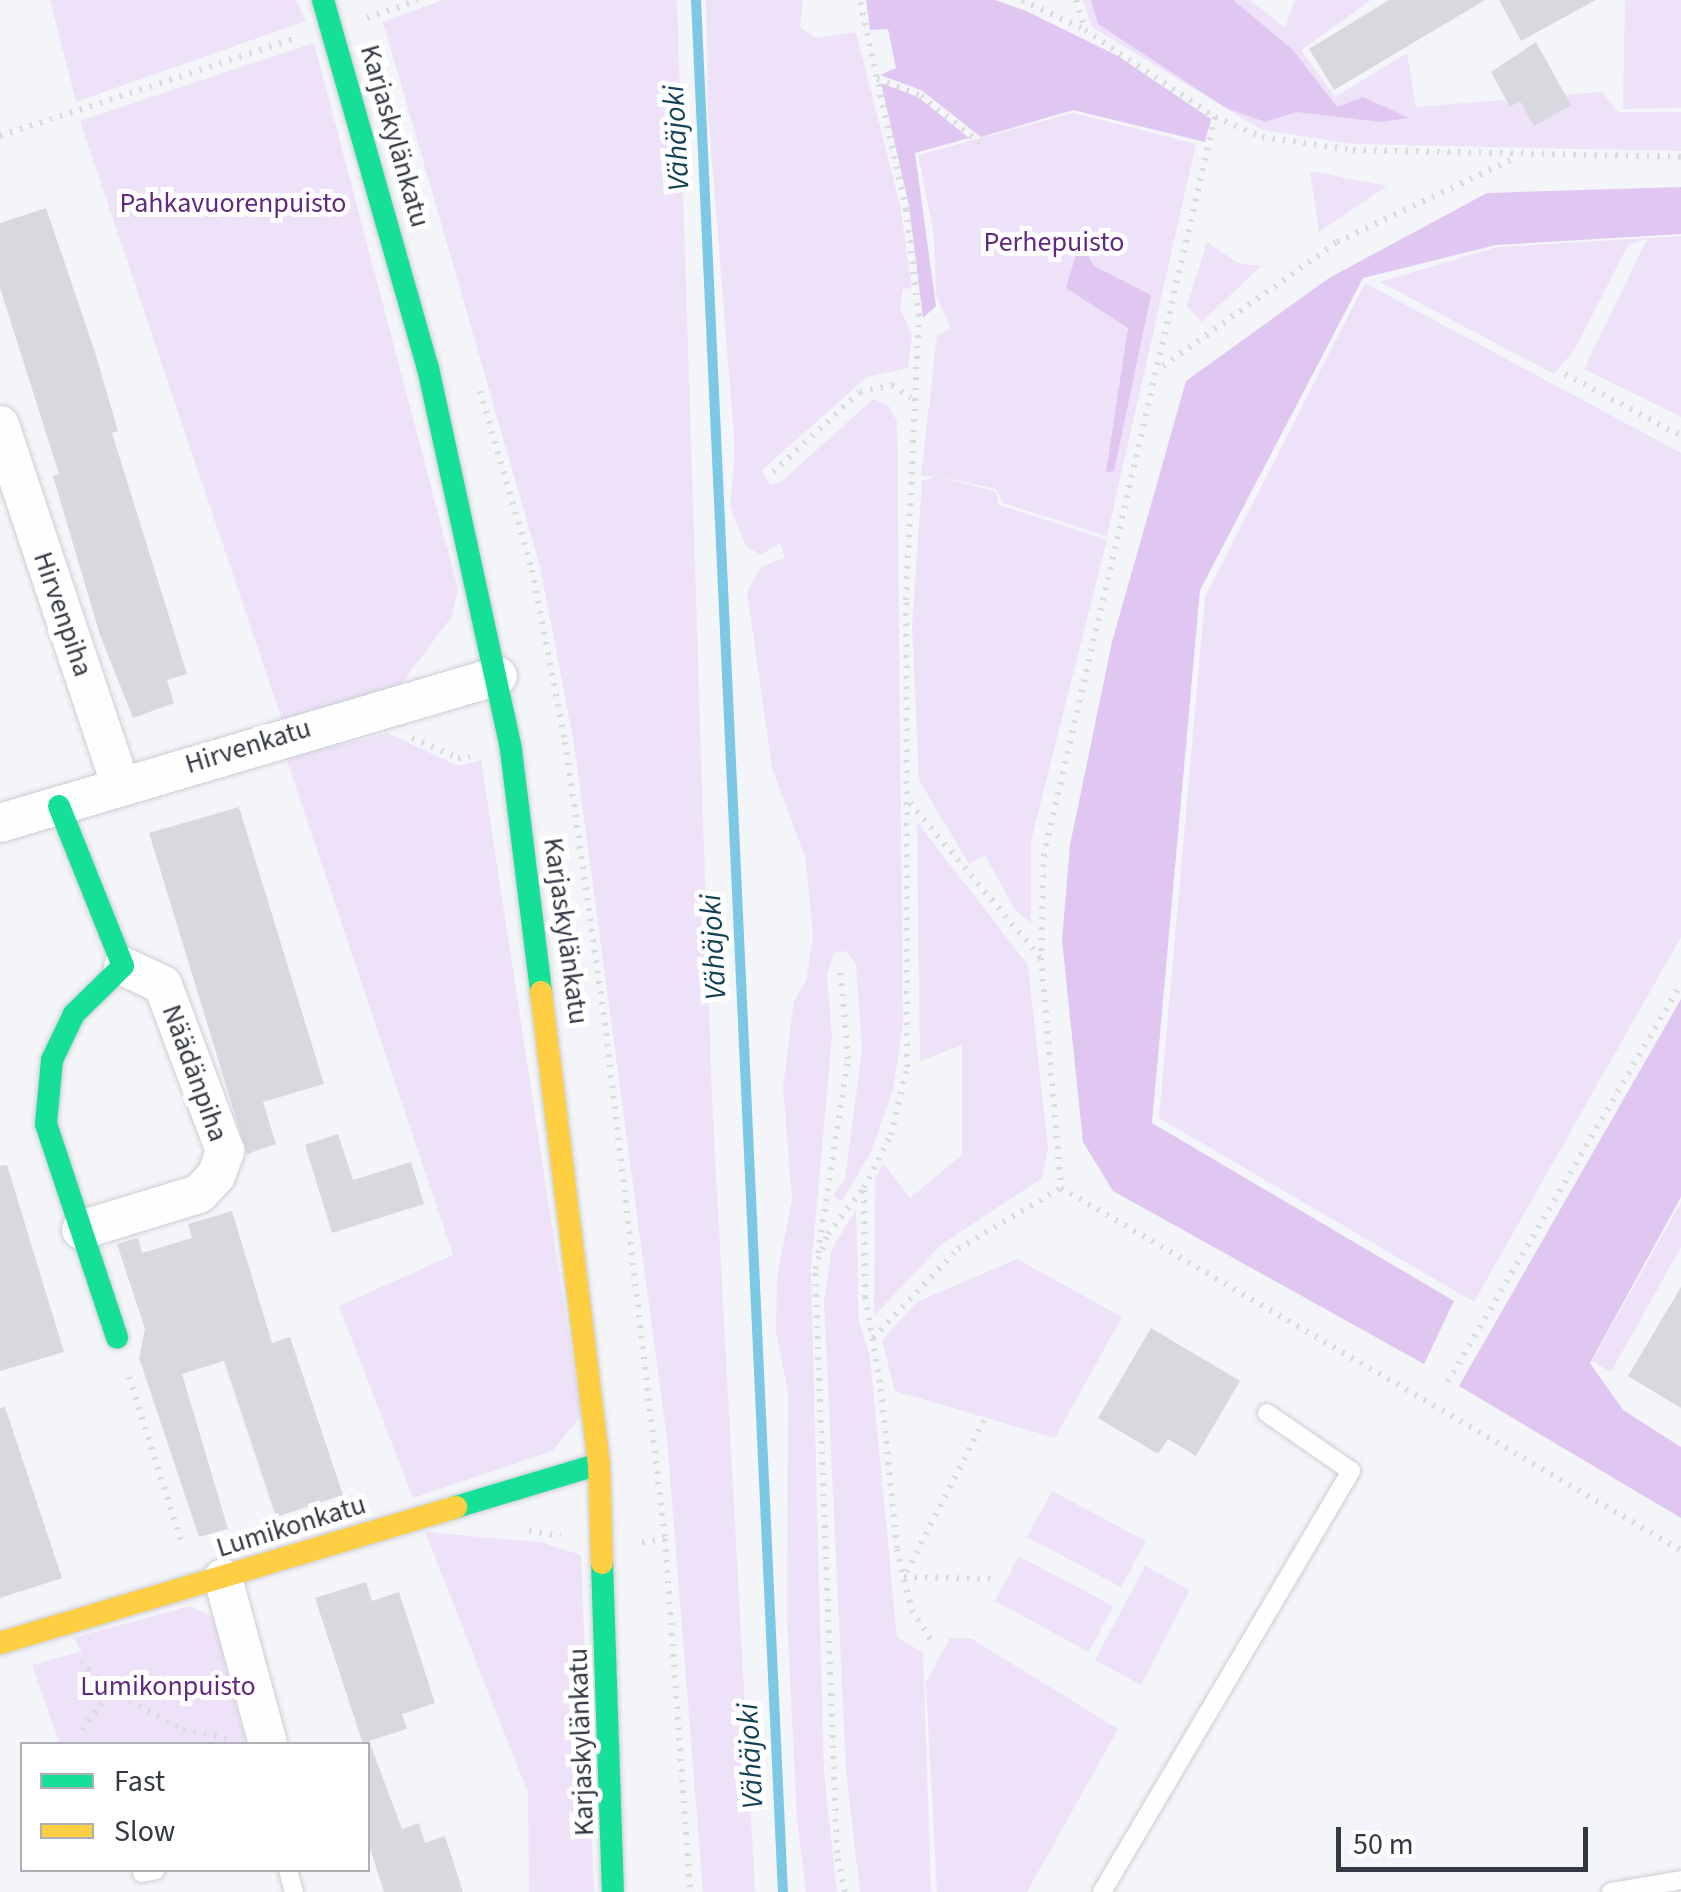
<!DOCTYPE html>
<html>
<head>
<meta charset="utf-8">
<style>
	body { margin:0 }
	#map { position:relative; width:1681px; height:1892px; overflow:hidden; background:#f4f5f8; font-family:"Source Sans 3",sans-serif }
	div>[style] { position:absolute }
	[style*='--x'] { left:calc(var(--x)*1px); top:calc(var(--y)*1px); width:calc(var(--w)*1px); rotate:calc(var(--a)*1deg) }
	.green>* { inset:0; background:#eee2f8 }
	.forest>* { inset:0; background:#dfc7f1 }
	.stream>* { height:10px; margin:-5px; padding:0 5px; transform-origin:5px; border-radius:5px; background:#7ec8e7 }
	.building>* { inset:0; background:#d8d8df }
	.path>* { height:6px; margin-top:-3px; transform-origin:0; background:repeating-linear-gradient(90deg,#dadbdc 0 2.5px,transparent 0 10.5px) }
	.roads { filter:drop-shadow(0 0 2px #cbcdd4) drop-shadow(0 0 2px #cbcdd4) }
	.lane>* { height:18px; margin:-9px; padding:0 9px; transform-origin:9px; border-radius:9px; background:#fdfefe }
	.street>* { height:38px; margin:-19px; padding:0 19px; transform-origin:19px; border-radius:19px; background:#fdfefe }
	.fast>* { height:22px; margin:-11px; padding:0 11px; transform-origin:11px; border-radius:11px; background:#16e098 }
	.slow>* { height:22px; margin:-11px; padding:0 11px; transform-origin:11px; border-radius:11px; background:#ffcf43 }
	span { translate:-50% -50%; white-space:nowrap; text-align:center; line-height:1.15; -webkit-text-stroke:10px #fff; paint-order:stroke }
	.street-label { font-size:28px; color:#333843 }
	.park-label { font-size:28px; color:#612980 }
	.water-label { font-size:30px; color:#144254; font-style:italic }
	.legend { position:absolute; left:20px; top:1742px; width:350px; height:130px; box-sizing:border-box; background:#fff; border:2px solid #adafb4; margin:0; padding:12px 18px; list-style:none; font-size:30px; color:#333843 }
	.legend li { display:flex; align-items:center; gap:20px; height:50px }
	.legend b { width:50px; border:2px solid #adafb4 }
	.scale { position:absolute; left:1336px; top:1827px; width:252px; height:45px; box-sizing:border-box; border:5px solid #333843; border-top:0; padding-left:12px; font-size:30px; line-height:35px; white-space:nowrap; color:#333843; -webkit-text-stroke:8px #fff; paint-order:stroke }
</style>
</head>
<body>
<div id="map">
	<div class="green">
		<div style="clip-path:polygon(50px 0,296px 0,306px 21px,76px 102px)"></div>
		<div style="clip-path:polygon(443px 0,677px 0,712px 1100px,755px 1892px,703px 1892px,667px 1439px,574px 744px,540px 566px,383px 22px)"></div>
		<div style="clip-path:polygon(706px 0,803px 0,800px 27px,816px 38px,856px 32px,901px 209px,912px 288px,903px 289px,900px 308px,912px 335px,908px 368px,867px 377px,762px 470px,770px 485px,782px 481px,873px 399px,888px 405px,897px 421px,903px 1025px,893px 1090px,870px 1154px,842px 1201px,833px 1196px,845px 1179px,862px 1049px,856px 965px,847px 951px,834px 953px,827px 974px,832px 1037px,811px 1269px,824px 1774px,837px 1892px,806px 1892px,797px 1819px,787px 1615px,788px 1392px,776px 1331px,777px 1276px,792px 1200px,783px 1087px,794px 1001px,806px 981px,813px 937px,806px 860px,772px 768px,747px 592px,762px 566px,785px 558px,780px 543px,761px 555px,746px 546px,730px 507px,735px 449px,708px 112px)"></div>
		<div style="clip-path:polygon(1083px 0,1250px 0,1285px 28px,1295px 0,1371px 0,1301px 50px,1335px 97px,1407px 53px,1416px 107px,1602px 92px,1618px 112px,1681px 112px,1681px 151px,1353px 144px,1262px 130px,1092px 27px)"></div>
		<div style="clip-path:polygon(1625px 0,1681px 0,1681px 108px,1623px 109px)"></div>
		<div style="clip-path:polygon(314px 43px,458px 589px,452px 616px,399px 687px,282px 720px,80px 121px)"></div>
		<div style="clip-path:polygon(1073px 113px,1196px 144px,1107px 536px,1003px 503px,996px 489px,938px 476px,996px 492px,999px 505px,1107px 540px,1031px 841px,1031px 923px,1015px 910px,985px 855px,969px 864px,919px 780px,912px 627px,922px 481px,936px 476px,921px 476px,937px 335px,951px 329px,936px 295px,934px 236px,918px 155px)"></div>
		<div style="clip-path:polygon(1310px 171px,1387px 186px,1319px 232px)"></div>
		<div style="clip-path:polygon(1681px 236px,1681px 417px,1584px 369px,1647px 239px,1628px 245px,1575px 349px,1554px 374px,1380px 282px,1497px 247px)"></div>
		<div style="clip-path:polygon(1207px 242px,1238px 263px,1261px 266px,1202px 322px,1187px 306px)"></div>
		<div style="clip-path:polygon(1365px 283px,1681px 453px,1681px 937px,1474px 1302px,1159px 1118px,1205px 597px)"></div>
		<div style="clip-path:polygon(388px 733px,458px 766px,481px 760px,581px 1416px,552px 1451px,413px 1498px,339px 1306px,453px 1255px,286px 758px)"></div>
		<div style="clip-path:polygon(917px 822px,1028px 965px,1048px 1148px,1042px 1178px,942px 1244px,874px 1316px,875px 1179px,883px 1163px,910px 1198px,962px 1155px,962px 1045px,920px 1061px)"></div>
		<div style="clip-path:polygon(1681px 1202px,1681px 1247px,1611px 1372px,1592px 1361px)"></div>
		<div style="clip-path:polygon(856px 1210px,859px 1322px,870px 1356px,897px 1637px,923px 1653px,931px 1892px,860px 1892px,846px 1771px,824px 1301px,832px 1248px)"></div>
		<div style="clip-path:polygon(1017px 1259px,1122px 1317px,1055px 1438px,895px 1391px,882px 1340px,917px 1302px)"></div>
		<div style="clip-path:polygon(1052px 1491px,1146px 1541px,1121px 1587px,1027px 1537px)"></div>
		<div style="clip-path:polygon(425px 1532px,540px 1542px,581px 1555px,594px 1892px,529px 1892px,528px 1793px)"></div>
		<div style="clip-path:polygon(1019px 1556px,1113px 1606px,1089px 1652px,995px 1601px)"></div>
		<div style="clip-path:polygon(1145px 1566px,1190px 1590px,1141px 1685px,1095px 1660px)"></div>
		<div style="clip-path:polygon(190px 1606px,213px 1617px,246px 1744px,60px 1744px,32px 1665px,82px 1651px,73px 1638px)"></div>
		<div style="clip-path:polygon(950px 1638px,972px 1639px,1118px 1729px,1027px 1892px,937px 1892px,926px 1683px)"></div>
	</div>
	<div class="forest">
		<div style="clip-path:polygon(866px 0,995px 0,1026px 11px,1118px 56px,1211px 119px,1205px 142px,1073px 110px,981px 137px,921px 90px,880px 75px,896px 68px,888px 29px,870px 30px)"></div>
		<div style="clip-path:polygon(1091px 0,1233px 0,1293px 50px,1337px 107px,1363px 97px,1409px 118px,1381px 122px,1296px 112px,1265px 122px,1226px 108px,1098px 24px)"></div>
		<div style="clip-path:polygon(881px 83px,918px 97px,969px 138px,915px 153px,936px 306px,923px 318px,909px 206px)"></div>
		<div style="clip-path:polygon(1681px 187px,1681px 234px,1496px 245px,1363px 278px,1200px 590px,1152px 1123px,1454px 1301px,1424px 1364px,1113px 1191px,1083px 1142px,1062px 940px,1070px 845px,1112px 642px,1186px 381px,1329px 278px,1487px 193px)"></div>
		<div style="clip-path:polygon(1080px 241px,1094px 266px,1151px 295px,1114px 471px,1106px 472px,1128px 328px,1066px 288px)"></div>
		<div style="clip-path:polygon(1681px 999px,1681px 1197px,1590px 1363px,1623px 1410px,1681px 1447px,1681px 1518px,1459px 1386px)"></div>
	</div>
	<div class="stream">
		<div style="--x:696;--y:0;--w:1894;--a:87.37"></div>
	</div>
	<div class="building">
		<div style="clip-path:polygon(1389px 0,1485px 0,1334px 90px,1309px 49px)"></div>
		<div style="clip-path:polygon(1499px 0,1596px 0,1521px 41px)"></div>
		<div style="clip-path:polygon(1536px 42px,1571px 105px,1534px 126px,1520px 101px,1510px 107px,1491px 72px)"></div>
		<div style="clip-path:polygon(46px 208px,95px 352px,118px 431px,112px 433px,187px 674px,167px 680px,174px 703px,133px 718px,100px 635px,53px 476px,59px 474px,0 288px,0 223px)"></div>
		<div style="clip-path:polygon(239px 807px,324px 1084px,263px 1102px,276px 1144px,247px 1154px,149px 833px)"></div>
		<div style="clip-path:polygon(338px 1134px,353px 1180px,411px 1162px,424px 1204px,332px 1233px,305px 1145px)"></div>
		<div style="clip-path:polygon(7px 1165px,64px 1352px,0 1371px,0 1166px)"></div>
		<div style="clip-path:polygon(232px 1211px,272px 1343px,290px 1337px,343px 1495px,276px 1517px,224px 1361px,182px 1374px,228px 1529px,199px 1537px,139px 1358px,145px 1329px,117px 1244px,138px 1238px,142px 1253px,192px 1238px,188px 1224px)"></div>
		<div style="clip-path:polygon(1681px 1287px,1681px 1408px,1628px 1376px)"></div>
		<div style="clip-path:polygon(1151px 1328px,1240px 1381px,1196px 1456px,1168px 1439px,1158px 1454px,1098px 1418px)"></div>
		<div style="clip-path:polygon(5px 1407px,62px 1578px,0 1598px,0 1408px)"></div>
		<div style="clip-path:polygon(366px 1582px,372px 1601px,399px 1592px,435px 1703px,402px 1714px,407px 1729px,369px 1741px,402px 1829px,419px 1823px,425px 1843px,445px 1836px,463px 1892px,384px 1892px,368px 1842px,368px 1742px,363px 1744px,315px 1598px)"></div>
	</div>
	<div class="path">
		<div style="--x:1022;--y:0;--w:70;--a:25.5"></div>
		<div style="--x:1085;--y:30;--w:156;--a:33.8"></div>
		<div style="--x:1215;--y:117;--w:51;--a:23.1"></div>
		<div style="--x:1262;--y:137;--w:92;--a:8.1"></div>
		<div style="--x:1353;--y:150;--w:328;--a:1.2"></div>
		<div style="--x:1076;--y:0;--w:31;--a:73"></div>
		<div style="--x:367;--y:18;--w:54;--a:-19.4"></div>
		<div style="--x:877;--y:79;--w:47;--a:21.1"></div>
		<div style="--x:921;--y:96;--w:75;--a:38.5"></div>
		<div style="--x:1215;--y:117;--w:757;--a:103.06"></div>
		<div style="--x:1044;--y:854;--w:104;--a:91.7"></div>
		<div style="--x:1041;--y:958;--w:231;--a:85"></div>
		<div style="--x:1061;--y:1188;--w:718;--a:30.28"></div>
		<div style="--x:0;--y:136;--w:309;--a:-18.3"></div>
		<div style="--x:1163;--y:366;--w:214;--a:-35.5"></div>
		<div style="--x:1337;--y:242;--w:199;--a:-25.3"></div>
		<div style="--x:1565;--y:374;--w:132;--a:28.1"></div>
		<div style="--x:480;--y:391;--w:186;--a:73.8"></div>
		<div style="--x:532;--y:570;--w:175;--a:79.1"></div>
		<div style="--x:565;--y:742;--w:284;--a:81.9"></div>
		<div style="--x:605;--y:1023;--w:519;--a:83.37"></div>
		<div style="--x:665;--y:1539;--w:354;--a:85.9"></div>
		<div style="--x:773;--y:472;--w:118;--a:-42.6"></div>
		<div style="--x:860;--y:392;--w:33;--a:-12"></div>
		<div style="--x:892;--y:385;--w:23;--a:34"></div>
		<div style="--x:412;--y:738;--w:50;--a:23.5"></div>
		<div style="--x:458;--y:758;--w:12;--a:-5"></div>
		<div style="--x:910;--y:803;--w:202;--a:49.8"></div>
		<div style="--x:864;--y:1190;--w:107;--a:89.5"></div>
		<div style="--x:865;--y:1297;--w:93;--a:80.1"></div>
		<div style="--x:881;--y:1389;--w:161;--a:84.3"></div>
		<div style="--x:897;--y:1549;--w:63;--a:76.2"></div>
		<div style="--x:912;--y:1610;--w:39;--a:58"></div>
		<div style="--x:818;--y:1253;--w:196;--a:-81.2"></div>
		<div style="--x:848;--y:1059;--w:93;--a:-94.9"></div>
		<div style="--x:873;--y:1338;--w:123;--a:-46.3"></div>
		<div style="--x:958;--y:1249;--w:120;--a:-30.6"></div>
		<div style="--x:129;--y:1377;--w:178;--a:72.4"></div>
		<div style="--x:1448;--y:1382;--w:461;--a:-59.7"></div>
		<div style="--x:984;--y:1420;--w:176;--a:117"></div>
		<div style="--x:904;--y:1577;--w:91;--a:1.3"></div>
		<div style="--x:529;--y:1531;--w:32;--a:9"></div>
		<div style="--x:642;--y:1542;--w:23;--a:-7"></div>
		<div style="--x:80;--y:1662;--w:42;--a:42.1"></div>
		<div style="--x:111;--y:1690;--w:82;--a:29.1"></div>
		<div style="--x:183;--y:1730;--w:48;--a:9.7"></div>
		<div style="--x:82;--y:1730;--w:49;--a:-54.1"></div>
		<div style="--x:845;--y:1892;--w:40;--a:-102"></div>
		<div style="--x:837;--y:1853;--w:584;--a:-92.16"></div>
		<div style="--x:815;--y:1269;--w:37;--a:-70"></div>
		<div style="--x:828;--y:1234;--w:58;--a:-52"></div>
		<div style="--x:864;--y:1188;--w:59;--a:-63"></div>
		<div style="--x:891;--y:1135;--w:70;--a:-76.8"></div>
		<div style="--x:907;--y:1067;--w:467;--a:-90.1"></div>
		<div style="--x:906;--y:600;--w:284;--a:-87.4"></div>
		<div style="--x:919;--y:316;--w:107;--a:-97"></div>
		<div style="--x:906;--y:210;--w:215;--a:-102.4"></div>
	</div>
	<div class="roads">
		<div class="lane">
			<div style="--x:288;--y:1870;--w:23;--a:75"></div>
			<div style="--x:142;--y:1873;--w:14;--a:-12"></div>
			<div style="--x:1102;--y:1892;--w:489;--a:-59.4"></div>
			<div style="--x:1351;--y:1471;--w:102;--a:-145.4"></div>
			<div style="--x:1611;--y:1892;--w:71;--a:-9.7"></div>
		</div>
		<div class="street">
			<div style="--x:0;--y:425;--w:379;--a:71.5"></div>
			<div style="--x:0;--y:823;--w:519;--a:-16.45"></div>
			<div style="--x:81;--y:1230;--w:123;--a:-17"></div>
			<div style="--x:199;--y:1194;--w:25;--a:-47"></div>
			<div style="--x:216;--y:1176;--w:27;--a:-70"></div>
			<div style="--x:225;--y:1151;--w:177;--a:-110.5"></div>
			<div style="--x:163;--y:985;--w:44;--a:-154.6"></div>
			<div style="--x:223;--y:1578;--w:172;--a:74.8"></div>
		</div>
		<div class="fast">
			<div style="--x:323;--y:0;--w:383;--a:74.1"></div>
			<div style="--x:428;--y:368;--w:391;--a:77.7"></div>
			<div style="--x:511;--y:750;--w:244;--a:82.9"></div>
			<div style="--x:59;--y:806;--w:172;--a:68.2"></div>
			<div style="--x:123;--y:966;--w:69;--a:135.6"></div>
			<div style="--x:74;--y:1014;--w:51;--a:115.6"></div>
			<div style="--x:52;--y:1060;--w:64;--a:95.4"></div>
			<div style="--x:46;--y:1124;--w:225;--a:71.6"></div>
			<div style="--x:456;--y:1507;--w:149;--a:-16.7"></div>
			<div style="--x:602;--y:1563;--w:329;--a:88.1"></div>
		</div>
		<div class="slow">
			<div style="--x:541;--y:992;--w:476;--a:83"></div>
			<div style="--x:599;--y:1464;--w:99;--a:88.3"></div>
			<div style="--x:0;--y:1643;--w:476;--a:-16.6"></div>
		</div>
	</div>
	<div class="street-label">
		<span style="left:395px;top:136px;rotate:74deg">Karjaskylänkatu</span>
		<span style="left:63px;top:614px;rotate:71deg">Hirvenpiha</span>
		<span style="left:248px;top:746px;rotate:-17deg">Hirvenkatu</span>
		<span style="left:566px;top:931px;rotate:82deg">Karjaskylänkatu</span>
		<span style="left:195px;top:1073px;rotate:70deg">Näädänpiha</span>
		<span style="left:291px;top:1526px;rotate:-17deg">Lumikonkatu</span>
		<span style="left:581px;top:1742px;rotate:-92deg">Karjaskylänkatu</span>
	</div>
	<div class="park-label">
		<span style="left:233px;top:203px">Pahkavuorenpuisto</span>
		<span style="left:1054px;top:242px">Perhepuisto</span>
		<span style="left:168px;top:1686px">Lumikonpuisto</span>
	</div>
	<div class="water-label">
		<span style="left:677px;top:138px;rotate:-93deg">Vähäjoki</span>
		<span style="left:714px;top:947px;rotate:-93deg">Vähäjoki</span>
		<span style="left:751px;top:1756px;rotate:-93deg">Vähäjoki</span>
	</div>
	<ul class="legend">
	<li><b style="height:12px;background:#16e098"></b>Fast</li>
	<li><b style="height:12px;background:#ffcf43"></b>Slow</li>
	</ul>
	<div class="scale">50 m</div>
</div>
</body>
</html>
